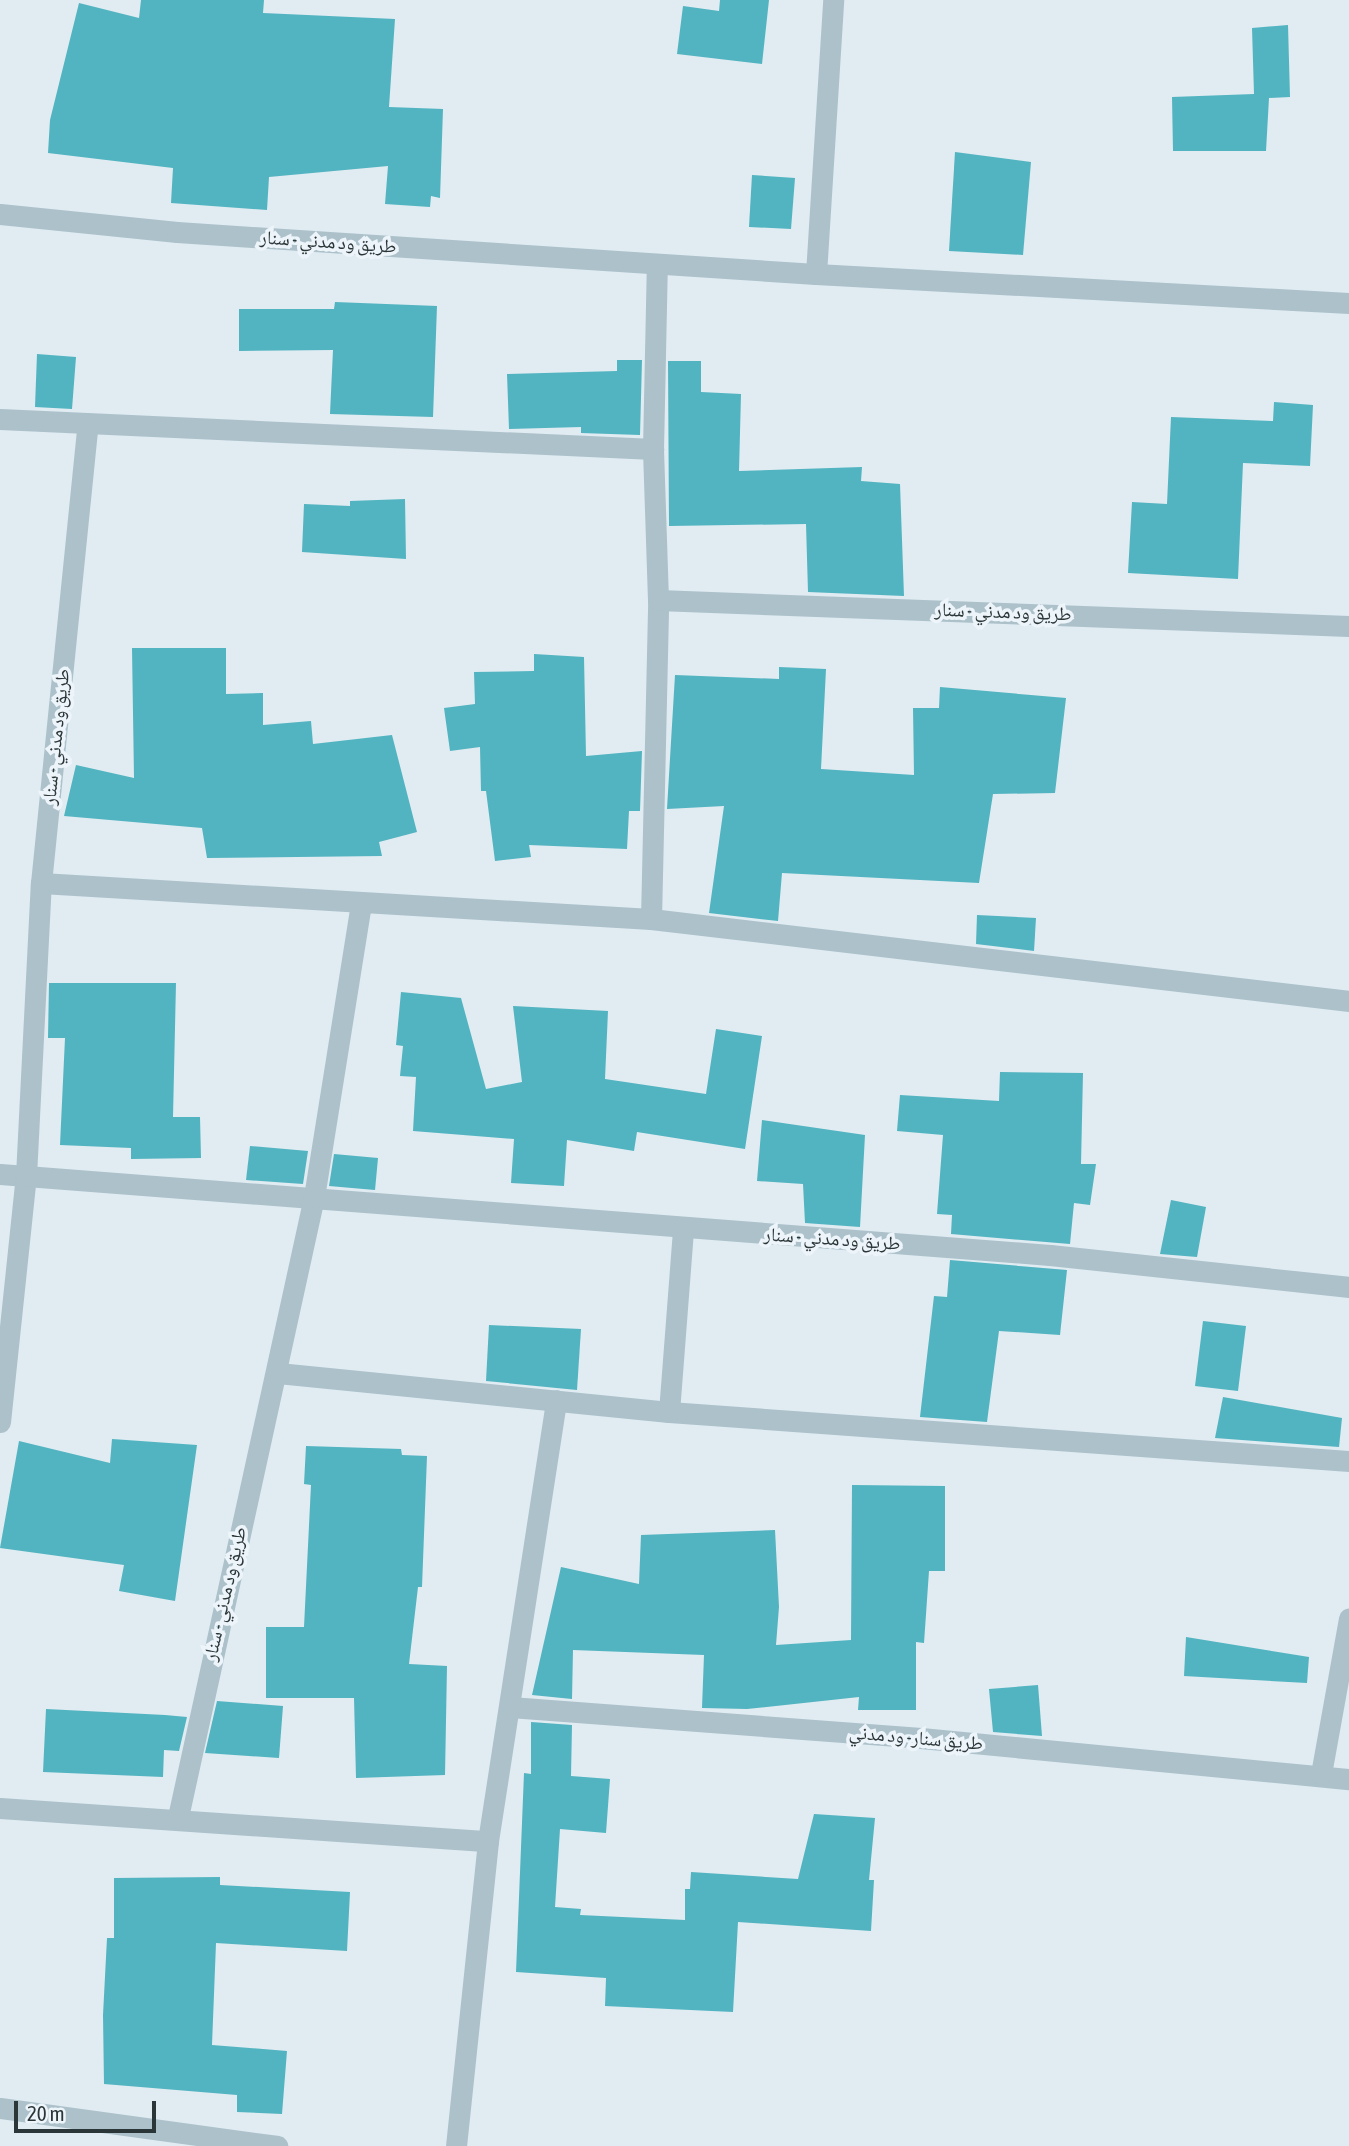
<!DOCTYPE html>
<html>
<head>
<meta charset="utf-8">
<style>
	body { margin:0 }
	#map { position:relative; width:1349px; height:2146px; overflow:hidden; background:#e0ebf2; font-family:"Asap Condensed","Noto Naskh Arabic",sans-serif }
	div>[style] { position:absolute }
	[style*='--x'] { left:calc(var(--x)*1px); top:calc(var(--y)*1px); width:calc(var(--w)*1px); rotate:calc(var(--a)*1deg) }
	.building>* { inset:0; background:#51b4c0 }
	.minor>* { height:21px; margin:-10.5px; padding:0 10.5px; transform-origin:10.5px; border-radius:10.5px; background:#acc1ca }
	span { translate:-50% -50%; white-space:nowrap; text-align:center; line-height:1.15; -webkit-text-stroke:7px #edf5fa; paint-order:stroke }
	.street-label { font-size:19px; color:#2b3639 }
	.scale { position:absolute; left:14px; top:2101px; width:142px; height:32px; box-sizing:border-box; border:4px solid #2b3639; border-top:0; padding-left:9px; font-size:21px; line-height:24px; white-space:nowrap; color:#2b3639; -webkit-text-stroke:5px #edf5fa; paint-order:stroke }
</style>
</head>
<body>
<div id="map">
	<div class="building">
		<div style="clip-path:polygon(141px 0,264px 0,263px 13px,395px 19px,389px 107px,443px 109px,440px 198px,431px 196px,430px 207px,385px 204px,388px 166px,269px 177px,267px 210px,171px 203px,173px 168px,48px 153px,50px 120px,79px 3px,139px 18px)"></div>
		<div style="clip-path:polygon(720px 0,769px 0,762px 64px,677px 54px,683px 6px,719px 11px)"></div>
		<div style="clip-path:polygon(1288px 25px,1290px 97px,1269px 98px,1266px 151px,1173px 151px,1172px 97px,1254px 94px,1252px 28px)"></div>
		<div style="clip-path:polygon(955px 152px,1031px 162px,1023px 255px,949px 251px)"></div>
		<div style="clip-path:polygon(752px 175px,795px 178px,791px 229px,749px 227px)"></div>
		<div style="clip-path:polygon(335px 302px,437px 306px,433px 417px,330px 414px,333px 350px,239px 351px,239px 309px,334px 309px)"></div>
		<div style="clip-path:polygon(37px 354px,76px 357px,72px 409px,35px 407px)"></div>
		<div style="clip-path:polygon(617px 360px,642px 360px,640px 435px,581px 433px,581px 427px,509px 429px,507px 374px,617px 371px)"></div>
		<div style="clip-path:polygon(668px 361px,701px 361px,701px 392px,741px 394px,739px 471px,862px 467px,861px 481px,900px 484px,904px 596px,808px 592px,806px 524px,669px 526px)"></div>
		<div style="clip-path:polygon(1274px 402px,1313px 405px,1310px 466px,1243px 463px,1238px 579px,1128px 573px,1132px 502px,1167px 504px,1171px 417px,1273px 421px)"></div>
		<div style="clip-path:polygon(405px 499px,406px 559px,302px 552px,304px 504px,350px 506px,350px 501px)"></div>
		<div style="clip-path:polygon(132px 648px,226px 648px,226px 694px,263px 693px,263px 725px,311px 721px,313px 744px,392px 735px,417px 832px,379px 842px,382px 856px,207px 858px,202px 828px,64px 816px,76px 765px,134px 778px)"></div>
		<div style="clip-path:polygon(534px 654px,584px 657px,586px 756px,642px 751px,640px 811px,629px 811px,627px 849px,529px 845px,531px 857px,495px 861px,486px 791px,481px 791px,480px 747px,450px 751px,444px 708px,475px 704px,474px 672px,534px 671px)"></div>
		<div style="clip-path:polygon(779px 667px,826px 669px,821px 769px,914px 775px,913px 708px,939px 708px,940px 687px,1066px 698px,1055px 793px,993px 794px,979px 883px,782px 873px,778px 921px,709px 913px,724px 806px,667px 809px,675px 675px,779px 679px)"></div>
		<div style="clip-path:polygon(977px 915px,1036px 918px,1034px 951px,976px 944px)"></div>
		<div style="clip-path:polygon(49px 983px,176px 983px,173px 1117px,200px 1117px,201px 1158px,131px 1159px,131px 1148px,60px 1145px,65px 1038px,48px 1038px)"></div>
		<div style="clip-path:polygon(401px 992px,461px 998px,486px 1089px,522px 1082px,513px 1006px,608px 1011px,605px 1079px,706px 1094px,716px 1029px,762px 1036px,745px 1149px,637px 1132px,634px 1151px,567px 1140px,564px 1186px,511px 1183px,514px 1139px,413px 1131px,416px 1077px,400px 1076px,403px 1046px,396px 1045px)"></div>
		<div style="clip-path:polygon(1000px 1072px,1083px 1073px,1081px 1164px,1096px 1164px,1090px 1205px,1074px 1203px,1070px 1244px,951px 1234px,952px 1215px,937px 1214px,943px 1135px,897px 1131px,900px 1095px,999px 1101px)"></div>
		<div style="clip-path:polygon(762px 1120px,865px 1135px,860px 1227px,805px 1223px,803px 1184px,757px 1181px)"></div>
		<div style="clip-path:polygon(250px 1146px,308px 1151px,303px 1184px,246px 1180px)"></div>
		<div style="clip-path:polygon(334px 1154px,378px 1158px,375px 1190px,329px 1186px)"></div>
		<div style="clip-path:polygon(1171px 1200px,1206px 1207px,1197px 1257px,1160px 1254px)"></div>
		<div style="clip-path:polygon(950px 1260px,1067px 1270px,1060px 1335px,999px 1331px,987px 1422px,920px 1417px,934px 1296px,947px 1297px)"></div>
		<div style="clip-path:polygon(1203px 1321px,1246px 1326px,1238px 1391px,1195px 1386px)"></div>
		<div style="clip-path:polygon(489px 1325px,581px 1329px,577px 1390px,486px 1381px)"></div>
		<div style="clip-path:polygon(1223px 1397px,1342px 1418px,1339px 1447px,1215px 1438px)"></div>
		<div style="clip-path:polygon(112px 1439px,197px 1445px,175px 1601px,119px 1591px,124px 1565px,0 1548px,19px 1441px,110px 1463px)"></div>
		<div style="clip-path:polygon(306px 1446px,401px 1449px,402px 1455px,427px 1456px,422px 1587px,418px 1587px,409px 1664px,447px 1666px,445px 1775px,356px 1778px,354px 1698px,266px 1698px,266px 1627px,304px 1627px,311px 1485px,304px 1484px)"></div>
		<div style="clip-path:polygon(852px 1485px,945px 1486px,945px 1571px,929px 1571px,924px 1643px,916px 1642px,916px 1710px,858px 1710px,859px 1697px,747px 1709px,702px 1708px,704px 1655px,573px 1650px,572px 1699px,532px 1695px,561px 1567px,639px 1584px,641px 1535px,775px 1530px,779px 1607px,776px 1645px,851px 1640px)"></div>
		<div style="clip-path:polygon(1186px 1637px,1309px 1657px,1307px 1683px,1184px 1676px)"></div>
		<div style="clip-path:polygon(1038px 1685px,1042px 1736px,993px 1732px,989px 1689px)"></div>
		<div style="clip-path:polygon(217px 1701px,283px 1706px,279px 1758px,205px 1753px)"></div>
		<div style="clip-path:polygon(46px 1709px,165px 1715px,187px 1717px,179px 1751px,164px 1750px,163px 1777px,43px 1772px)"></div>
		<div style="clip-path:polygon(531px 1722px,572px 1725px,571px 1776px,610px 1779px,606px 1833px,560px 1829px,555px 1907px,581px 1909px,580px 1915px,685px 1920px,685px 1889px,690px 1889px,691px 1872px,798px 1879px,814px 1814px,875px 1818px,869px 1880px,874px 1880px,871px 1931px,738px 1922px,733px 2012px,605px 2006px,606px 1978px,516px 1972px,524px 1773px,531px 1774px)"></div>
		<div style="clip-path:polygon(220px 1877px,220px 1885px,350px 1892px,347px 1951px,216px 1943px,212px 2045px,287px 2051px,282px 2114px,237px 2112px,237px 2095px,104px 2084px,103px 2015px,107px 1938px,114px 1938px,114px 1878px)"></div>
	</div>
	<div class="minor">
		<div style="--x:0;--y:214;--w:178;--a:5.8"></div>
		<div style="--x:177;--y:232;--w:640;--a:3.76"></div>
		<div style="--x:816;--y:274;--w:534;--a:3.11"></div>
		<div style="--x:816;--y:274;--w:275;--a:-86.4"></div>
		<div style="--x:0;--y:419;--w:654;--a:2.63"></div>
		<div style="--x:658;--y:600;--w:691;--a:2.15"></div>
		<div style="--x:41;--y:883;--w:611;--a:3.38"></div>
		<div style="--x:651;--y:919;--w:703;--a:6.7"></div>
		<div style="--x:651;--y:919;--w:319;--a:-88.7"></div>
		<div style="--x:658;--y:600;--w:151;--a:-91.9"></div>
		<div style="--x:653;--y:449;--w:185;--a:-88.8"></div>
		<div style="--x:0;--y:1174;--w:1053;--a:4.41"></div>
		<div style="--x:1050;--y:1255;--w:301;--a:6.1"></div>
		<div style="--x:278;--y:1373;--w:393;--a:5.7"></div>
		<div style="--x:669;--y:1412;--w:682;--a:4.12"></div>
		<div style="--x:669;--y:1412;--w:185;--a:-85.6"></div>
		<div style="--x:0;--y:1422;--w:247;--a:-84"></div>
		<div style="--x:26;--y:1176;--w:293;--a:-87.1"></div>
		<div style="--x:41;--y:883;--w:462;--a:-84.2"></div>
		<div style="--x:510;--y:1707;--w:412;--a:4.3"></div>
		<div style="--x:921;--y:1738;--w:430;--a:5.5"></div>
		<div style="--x:1321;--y:1774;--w:158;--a:-79.8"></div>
		<div style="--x:0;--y:1808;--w:489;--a:3.9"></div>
		<div style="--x:178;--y:1817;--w:635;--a:-77.63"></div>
		<div style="--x:314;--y:1197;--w:298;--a:-80.9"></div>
		<div style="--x:0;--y:2108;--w:280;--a:7.8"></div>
		<div style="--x:456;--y:2146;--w:307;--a:-84"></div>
		<div style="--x:488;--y:1841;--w:446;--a:-81.2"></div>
	</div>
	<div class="street-label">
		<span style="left:328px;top:242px;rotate:4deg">طريق ود مدني - سنار</span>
		<span style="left:1003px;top:612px;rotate:2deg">طريق ود مدني - سنار</span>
		<span style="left:56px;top:737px;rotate:-84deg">طريق ود مدني - سنار</span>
		<span style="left:832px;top:1239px;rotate:4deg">طريق ود مدني - سنار</span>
		<span style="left:225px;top:1594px;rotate:-77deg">طريق ود مدني - سنار</span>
		<span style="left:916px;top:1738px;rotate:5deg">طريق سنار- ود مدني</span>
	</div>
	<div class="scale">20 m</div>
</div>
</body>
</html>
